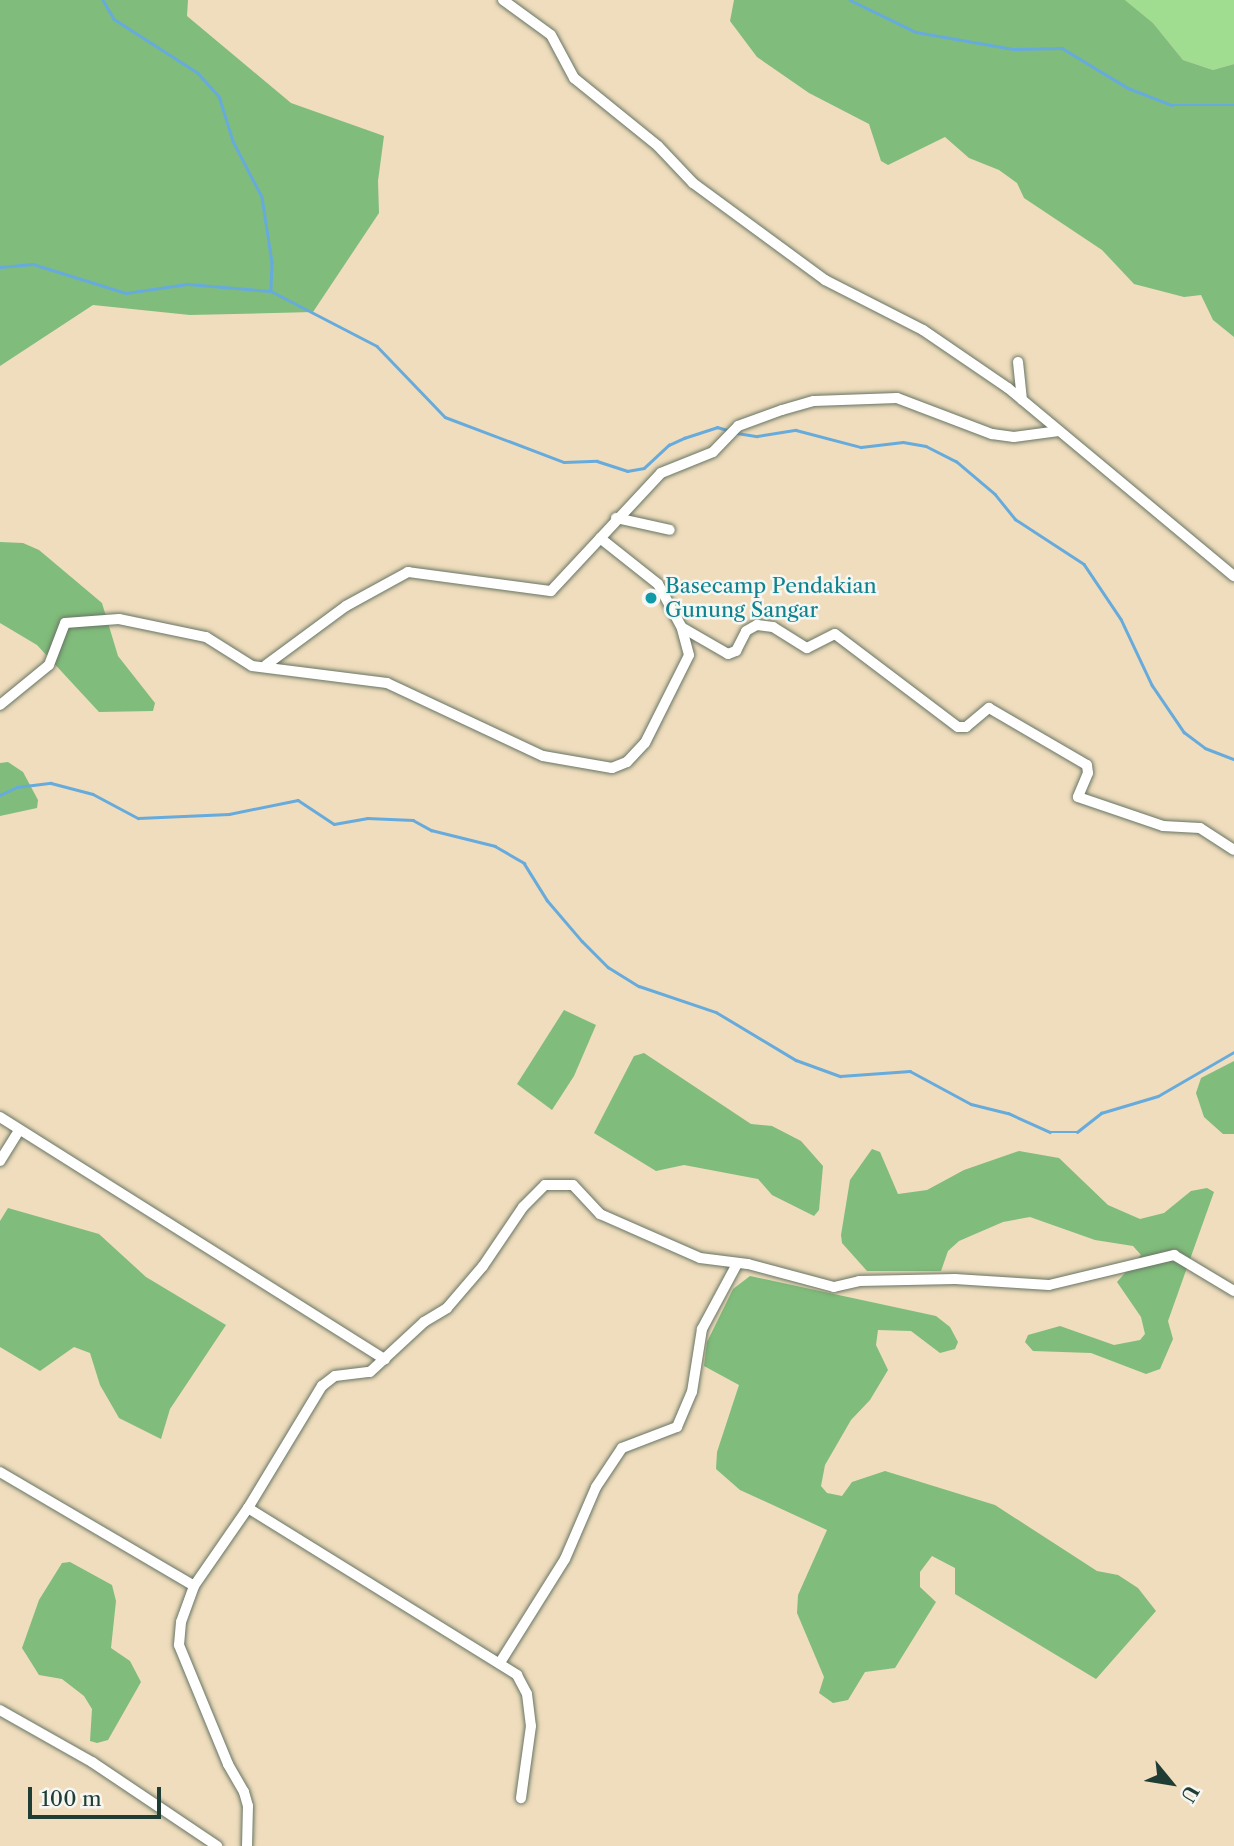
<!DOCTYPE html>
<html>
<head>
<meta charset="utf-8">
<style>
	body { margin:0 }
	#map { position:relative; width:1234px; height:1846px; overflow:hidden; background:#efddbd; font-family:"Libre Caslon Text",serif }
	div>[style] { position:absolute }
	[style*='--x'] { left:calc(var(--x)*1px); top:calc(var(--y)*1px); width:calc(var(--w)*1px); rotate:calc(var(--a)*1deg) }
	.green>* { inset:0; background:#a0dd91 }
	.forest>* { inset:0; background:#80bc7b }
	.stream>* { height:2.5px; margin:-1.25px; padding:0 1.25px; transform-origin:1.25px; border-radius:1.25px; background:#67abdc }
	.roads { filter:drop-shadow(0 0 2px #687564) drop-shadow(0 0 2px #687564) }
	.minor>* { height:10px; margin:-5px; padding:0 5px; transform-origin:5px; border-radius:5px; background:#fff }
	.dots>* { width:19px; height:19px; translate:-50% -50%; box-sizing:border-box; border:4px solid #f6f6f2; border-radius:50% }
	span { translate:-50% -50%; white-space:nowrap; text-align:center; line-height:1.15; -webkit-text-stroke:5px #f6f6f2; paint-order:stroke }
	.culture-label { font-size:21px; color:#0d838f }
	.left { translate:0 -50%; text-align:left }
	.north { position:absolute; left:1136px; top:1748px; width:70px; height:70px; -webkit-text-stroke:5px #f6f6f2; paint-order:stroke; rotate:120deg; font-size:19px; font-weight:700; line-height:28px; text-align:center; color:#1f3d34 }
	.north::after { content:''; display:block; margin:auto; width:24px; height:32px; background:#1f3d34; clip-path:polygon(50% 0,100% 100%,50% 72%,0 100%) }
	.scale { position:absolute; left:28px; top:1787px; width:133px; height:32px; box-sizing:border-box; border:4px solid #1f3d34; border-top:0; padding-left:9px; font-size:21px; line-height:24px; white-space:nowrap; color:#1f3d34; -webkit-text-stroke:5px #f6f6f2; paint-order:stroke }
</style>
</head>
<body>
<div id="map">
	<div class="green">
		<div style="clip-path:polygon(1125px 0,1234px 0,1234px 64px,1213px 70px,1183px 60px,1153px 23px)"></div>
	</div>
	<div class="forest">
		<div style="clip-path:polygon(0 0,188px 0,187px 16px,291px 103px,384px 136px,378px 181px,379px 213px,313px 312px,190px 315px,93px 305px,0 366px)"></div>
		<div style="clip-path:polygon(734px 0,1125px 0,1153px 23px,1183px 60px,1213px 70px,1234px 64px,1234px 337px,1213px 320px,1201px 295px,1184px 297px,1134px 284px,1102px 250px,1024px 198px,1017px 183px,999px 170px,969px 158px,945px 137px,888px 165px,881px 161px,869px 124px,809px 93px,757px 57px,730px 21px)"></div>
		<div style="clip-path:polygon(0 542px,23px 543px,39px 550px,102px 603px,118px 656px,155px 703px,153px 711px,99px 712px,37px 645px,0 623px)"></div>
		<div style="clip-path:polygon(8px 762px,23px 772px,38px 800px,37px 808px,0 816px,0 763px)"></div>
		<div style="clip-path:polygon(564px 1010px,596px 1025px,574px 1076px,552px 1110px,517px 1084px)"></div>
		<div style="clip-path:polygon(644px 1053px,751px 1124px,772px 1126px,801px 1141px,823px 1166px,819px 1210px,814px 1216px,772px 1195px,758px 1179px,684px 1165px,656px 1171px,594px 1133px,634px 1056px)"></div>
		<div style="clip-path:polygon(1234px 1061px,1234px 1134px,1223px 1134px,1204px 1117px,1196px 1093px,1201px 1078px)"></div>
		<div style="clip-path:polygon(872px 1149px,880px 1152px,898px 1194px,927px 1190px,964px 1170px,1019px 1151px,1059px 1158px,1108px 1205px,1140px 1219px,1164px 1213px,1191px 1191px,1207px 1188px,1214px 1192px,1168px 1321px,1173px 1339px,1160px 1369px,1146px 1374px,1091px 1353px,1033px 1351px,1025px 1342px,1028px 1335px,1060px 1326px,1114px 1345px,1140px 1340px,1145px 1334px,1141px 1317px,1117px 1282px,1141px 1255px,1133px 1246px,1095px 1240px,1030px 1217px,1003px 1222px,959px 1241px,948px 1251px,941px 1271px,867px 1271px,842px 1243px,841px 1235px,850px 1180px)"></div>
		<div style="clip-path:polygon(8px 1208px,99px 1234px,146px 1277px,226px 1325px,170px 1409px,161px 1439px,119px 1418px,100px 1385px,90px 1353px,74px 1347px,40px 1371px,0 1347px,0 1221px)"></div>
		<div style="clip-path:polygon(750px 1276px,936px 1316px,950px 1327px,958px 1342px,955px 1349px,940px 1353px,911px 1331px,878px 1330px,876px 1345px,888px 1370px,870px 1400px,851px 1420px,825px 1465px,821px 1486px,827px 1493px,842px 1496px,852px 1482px,885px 1471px,995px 1505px,1097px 1571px,1118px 1575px,1138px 1588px,1156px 1611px,1096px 1679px,955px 1594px,955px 1568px,932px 1556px,920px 1572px,920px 1587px,936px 1602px,895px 1668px,865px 1672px,848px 1700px,833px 1703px,819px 1693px,824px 1677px,797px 1613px,798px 1595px,827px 1530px,740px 1490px,716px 1469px,717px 1452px,739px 1385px,704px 1366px,707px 1342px,733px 1289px)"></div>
		<div style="clip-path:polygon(70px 1562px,112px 1585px,116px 1601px,111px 1648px,130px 1661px,141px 1682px,108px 1740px,97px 1743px,90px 1741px,92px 1709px,84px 1696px,62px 1679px,39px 1675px,22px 1648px,39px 1600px,62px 1563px)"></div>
	</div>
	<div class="stream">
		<div style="--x:103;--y:0;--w:22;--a:60"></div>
		<div style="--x:114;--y:19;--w:100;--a:32.7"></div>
		<div style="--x:198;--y:73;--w:31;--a:48"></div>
		<div style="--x:219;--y:96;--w:47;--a:72.7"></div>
		<div style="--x:233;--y:141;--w:63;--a:62.6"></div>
		<div style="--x:262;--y:197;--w:66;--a:81.3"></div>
		<div style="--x:272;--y:262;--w:29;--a:92"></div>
		<div style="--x:271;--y:291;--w:119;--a:27.4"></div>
		<div style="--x:377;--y:346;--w:98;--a:46.2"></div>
		<div style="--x:445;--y:417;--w:127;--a:20.7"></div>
		<div style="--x:564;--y:462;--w:33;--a:-2"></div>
		<div style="--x:597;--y:461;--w:32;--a:18"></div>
		<div style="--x:627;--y:471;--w:17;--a:-10"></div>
		<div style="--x:644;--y:468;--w:34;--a:-43"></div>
		<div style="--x:669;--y:445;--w:17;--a:-25"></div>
		<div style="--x:684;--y:438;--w:35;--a:-18"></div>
		<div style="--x:717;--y:427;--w:15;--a:16"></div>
		<div style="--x:850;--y:0;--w:73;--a:25.9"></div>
		<div style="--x:916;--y:32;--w:98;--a:9.9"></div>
		<div style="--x:1013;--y:49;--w:49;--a:-1.2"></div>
		<div style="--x:1062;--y:48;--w:77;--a:31.2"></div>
		<div style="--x:1128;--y:88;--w:47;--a:21.1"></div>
		<div style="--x:1172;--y:105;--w:62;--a:0"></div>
		<div style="--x:0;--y:267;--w:33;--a:-5"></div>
		<div style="--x:33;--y:264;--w:97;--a:17.3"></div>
		<div style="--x:126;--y:293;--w:63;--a:-8.3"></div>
		<div style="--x:188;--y:284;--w:82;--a:4.9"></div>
		<div style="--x:737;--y:433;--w:20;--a:9"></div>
		<div style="--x:757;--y:436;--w:39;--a:-9"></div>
		<div style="--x:796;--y:430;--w:67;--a:14.7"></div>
		<div style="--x:861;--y:447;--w:42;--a:-6.8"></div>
		<div style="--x:903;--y:442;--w:23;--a:10"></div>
		<div style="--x:926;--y:446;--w:34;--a:27"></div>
		<div style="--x:956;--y:461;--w:51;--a:40.2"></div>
		<div style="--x:995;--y:494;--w:32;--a:51"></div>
		<div style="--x:1015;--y:519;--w:82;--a:33.1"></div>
		<div style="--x:1084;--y:564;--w:66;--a:56.1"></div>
		<div style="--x:1121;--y:619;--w:73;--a:64.8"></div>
		<div style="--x:1152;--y:685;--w:57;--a:55.8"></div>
		<div style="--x:1184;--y:732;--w:26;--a:37"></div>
		<div style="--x:1205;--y:748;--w:31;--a:21"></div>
		<div style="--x:0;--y:795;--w:19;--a:-25"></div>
		<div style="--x:17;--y:787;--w:34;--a:-7"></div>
		<div style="--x:51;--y:783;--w:43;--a:14.7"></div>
		<div style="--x:93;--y:794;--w:51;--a:28.1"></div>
		<div style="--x:138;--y:818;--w:91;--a:-2.5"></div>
		<div style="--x:229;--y:814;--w:70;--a:-11.5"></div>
		<div style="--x:298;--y:800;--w:43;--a:33.7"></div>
		<div style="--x:334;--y:824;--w:34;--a:-10"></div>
		<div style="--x:367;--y:818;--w:46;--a:2.5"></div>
		<div style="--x:413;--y:820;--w:21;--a:29"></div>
		<div style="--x:431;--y:830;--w:66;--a:14"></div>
		<div style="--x:495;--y:846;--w:34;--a:30"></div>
		<div style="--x:524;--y:863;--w:44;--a:58.1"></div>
		<div style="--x:547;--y:900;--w:54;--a:49.5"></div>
		<div style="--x:582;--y:941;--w:37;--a:45"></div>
		<div style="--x:608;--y:967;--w:36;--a:32"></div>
		<div style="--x:639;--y:986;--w:81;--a:18.7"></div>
		<div style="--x:716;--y:1012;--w:93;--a:31"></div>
		<div style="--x:796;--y:1060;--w:47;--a:20"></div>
		<div style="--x:840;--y:1076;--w:70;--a:-4.1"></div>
		<div style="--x:910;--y:1071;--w:69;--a:28.4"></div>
		<div style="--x:971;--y:1104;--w:38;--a:14"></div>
		<div style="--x:1008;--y:1113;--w:46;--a:24.3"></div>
		<div style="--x:1050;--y:1132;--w:27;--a:0"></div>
		<div style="--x:1077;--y:1132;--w:31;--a:-38"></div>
		<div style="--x:1101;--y:1113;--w:59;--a:-16.6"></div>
		<div style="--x:1158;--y:1096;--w:88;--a:-30.1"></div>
	</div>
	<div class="roads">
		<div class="minor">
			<div style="--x:503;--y:0;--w:59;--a:36.1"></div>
			<div style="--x:551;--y:35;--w:49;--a:61.9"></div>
			<div style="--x:574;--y:78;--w:108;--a:39"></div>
			<div style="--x:658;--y:146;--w:51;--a:46.6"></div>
			<div style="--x:693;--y:183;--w:164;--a:36.3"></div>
			<div style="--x:825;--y:280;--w:110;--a:27"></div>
			<div style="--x:923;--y:330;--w:103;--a:34.3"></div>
			<div style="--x:1008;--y:388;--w:294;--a:39.8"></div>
			<div style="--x:1018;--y:362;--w:38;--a:84"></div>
			<div style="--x:616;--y:518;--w:55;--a:12.5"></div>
			<div style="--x:683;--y:628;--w:52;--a:30"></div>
			<div style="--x:728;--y:654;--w:9;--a:-21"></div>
			<div style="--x:736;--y:651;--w:22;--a:-63"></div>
			<div style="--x:746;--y:631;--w:13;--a:-29"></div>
			<div style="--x:757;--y:625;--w:16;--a:7"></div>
			<div style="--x:773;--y:627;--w:40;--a:32"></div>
			<div style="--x:807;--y:648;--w:31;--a:-27"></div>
			<div style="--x:835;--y:634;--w:154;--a:37.1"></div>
			<div style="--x:958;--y:727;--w:8;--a:0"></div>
			<div style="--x:966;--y:727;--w:30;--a:-40"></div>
			<div style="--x:989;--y:708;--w:113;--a:30.2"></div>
			<div style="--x:1087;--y:765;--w:8;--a:83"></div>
			<div style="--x:1088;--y:773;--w:26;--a:113"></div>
			<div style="--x:1078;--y:797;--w:90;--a:18.8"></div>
			<div style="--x:1163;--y:826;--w:37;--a:3"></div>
			<div style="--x:1200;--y:828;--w:40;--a:32.9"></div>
			<div style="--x:266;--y:665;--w:99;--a:-36.4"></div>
			<div style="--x:346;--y:606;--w:71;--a:-28.7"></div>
			<div style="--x:408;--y:572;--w:144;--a:7.6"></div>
			<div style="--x:551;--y:591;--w:161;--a:-47"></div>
			<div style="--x:661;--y:473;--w:56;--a:-22"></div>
			<div style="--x:713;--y:452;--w:36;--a:-46"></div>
			<div style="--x:738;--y:426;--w:47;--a:-20"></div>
			<div style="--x:782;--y:410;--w:33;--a:-16"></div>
			<div style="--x:814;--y:401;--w:83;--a:-2.1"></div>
			<div style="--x:897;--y:398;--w:102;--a:20.8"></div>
			<div style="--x:992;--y:434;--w:22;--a:8"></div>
			<div style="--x:1014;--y:437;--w:45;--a:-7.6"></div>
			<div style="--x:0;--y:705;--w:63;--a:-39.2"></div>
			<div style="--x:49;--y:665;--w:45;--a:-69.1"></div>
			<div style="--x:65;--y:623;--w:54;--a:-4.2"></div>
			<div style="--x:119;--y:619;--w:89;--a:11.7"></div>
			<div style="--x:206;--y:637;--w:54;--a:32.2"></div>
			<div style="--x:252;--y:666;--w:136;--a:7.2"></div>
			<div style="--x:387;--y:683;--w:172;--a:25.1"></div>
			<div style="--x:543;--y:756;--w:70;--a:9.9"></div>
			<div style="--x:612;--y:768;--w:16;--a:-22"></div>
			<div style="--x:627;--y:762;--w:26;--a:-47"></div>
			<div style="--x:645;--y:743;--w:98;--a:-63.4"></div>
			<div style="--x:689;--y:655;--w:28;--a:-105"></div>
			<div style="--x:682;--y:628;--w:50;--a:-118.6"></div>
			<div style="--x:658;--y:584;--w:74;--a:-141.6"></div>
			<div style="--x:0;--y:1117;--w:455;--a:32.2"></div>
			<div style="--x:0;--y:1161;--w:36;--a:-58"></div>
			<div style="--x:0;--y:1472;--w:225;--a:30.4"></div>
			<div style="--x:248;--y:1508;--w:317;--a:31.8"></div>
			<div style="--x:517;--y:1675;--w:21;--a:62"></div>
			<div style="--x:527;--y:1694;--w:32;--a:83"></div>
			<div style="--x:531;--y:1726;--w:73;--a:97.9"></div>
			<div style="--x:501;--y:1661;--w:120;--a:-57.9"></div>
			<div style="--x:565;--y:1559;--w:78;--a:-66.7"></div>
			<div style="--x:596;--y:1487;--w:47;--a:-56.3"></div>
			<div style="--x:622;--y:1448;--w:59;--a:-20.9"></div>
			<div style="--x:677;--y:1427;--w:38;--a:-67"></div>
			<div style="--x:692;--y:1392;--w:64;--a:-81"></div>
			<div style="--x:702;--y:1329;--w:74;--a:-61.7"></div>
			<div style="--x:0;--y:1710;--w:106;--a:29.5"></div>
			<div style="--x:92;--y:1762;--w:151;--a:33.9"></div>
			<div style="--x:247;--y:1846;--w:40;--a:-88.6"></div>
			<div style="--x:248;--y:1806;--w:15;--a:-106"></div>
			<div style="--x:244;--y:1792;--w:32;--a:-120"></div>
			<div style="--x:228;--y:1764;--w:129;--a:-112.4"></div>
			<div style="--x:179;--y:1645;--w:23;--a:-85"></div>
			<div style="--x:181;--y:1622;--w:38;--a:-70"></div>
			<div style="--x:194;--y:1586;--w:95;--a:-55.3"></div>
			<div style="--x:248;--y:1508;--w:143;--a:-58.8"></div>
			<div style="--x:322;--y:1386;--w:16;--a:-38"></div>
			<div style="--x:335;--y:1376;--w:35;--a:-7"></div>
			<div style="--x:370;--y:1372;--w:74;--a:-42.8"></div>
			<div style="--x:424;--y:1322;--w:27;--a:-31"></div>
			<div style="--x:447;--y:1308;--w:55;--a:-49.4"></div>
			<div style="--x:483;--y:1266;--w:71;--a:-55.9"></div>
			<div style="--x:523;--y:1207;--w:31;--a:-45"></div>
			<div style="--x:545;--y:1185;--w:28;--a:0"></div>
			<div style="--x:573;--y:1185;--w:40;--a:47"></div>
			<div style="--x:600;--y:1214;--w:109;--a:23.7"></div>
			<div style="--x:700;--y:1258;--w:48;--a:7.1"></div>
			<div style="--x:748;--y:1264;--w:89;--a:15"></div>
			<div style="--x:834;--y:1287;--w:26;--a:-13"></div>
			<div style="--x:859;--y:1281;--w:96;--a:-1.2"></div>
			<div style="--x:955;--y:1279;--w:94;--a:3.7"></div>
			<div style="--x:1049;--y:1285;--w:129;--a:-13.5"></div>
			<div style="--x:1174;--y:1255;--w:70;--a:31"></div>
		</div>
	</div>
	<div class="dots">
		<div style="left:651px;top:598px;background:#0f9aa8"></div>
	</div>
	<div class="culture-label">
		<span class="left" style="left:665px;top:598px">Basecamp Pendakian<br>Gunung Sangar</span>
	</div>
	<div class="north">U</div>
	<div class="scale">100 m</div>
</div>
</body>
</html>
